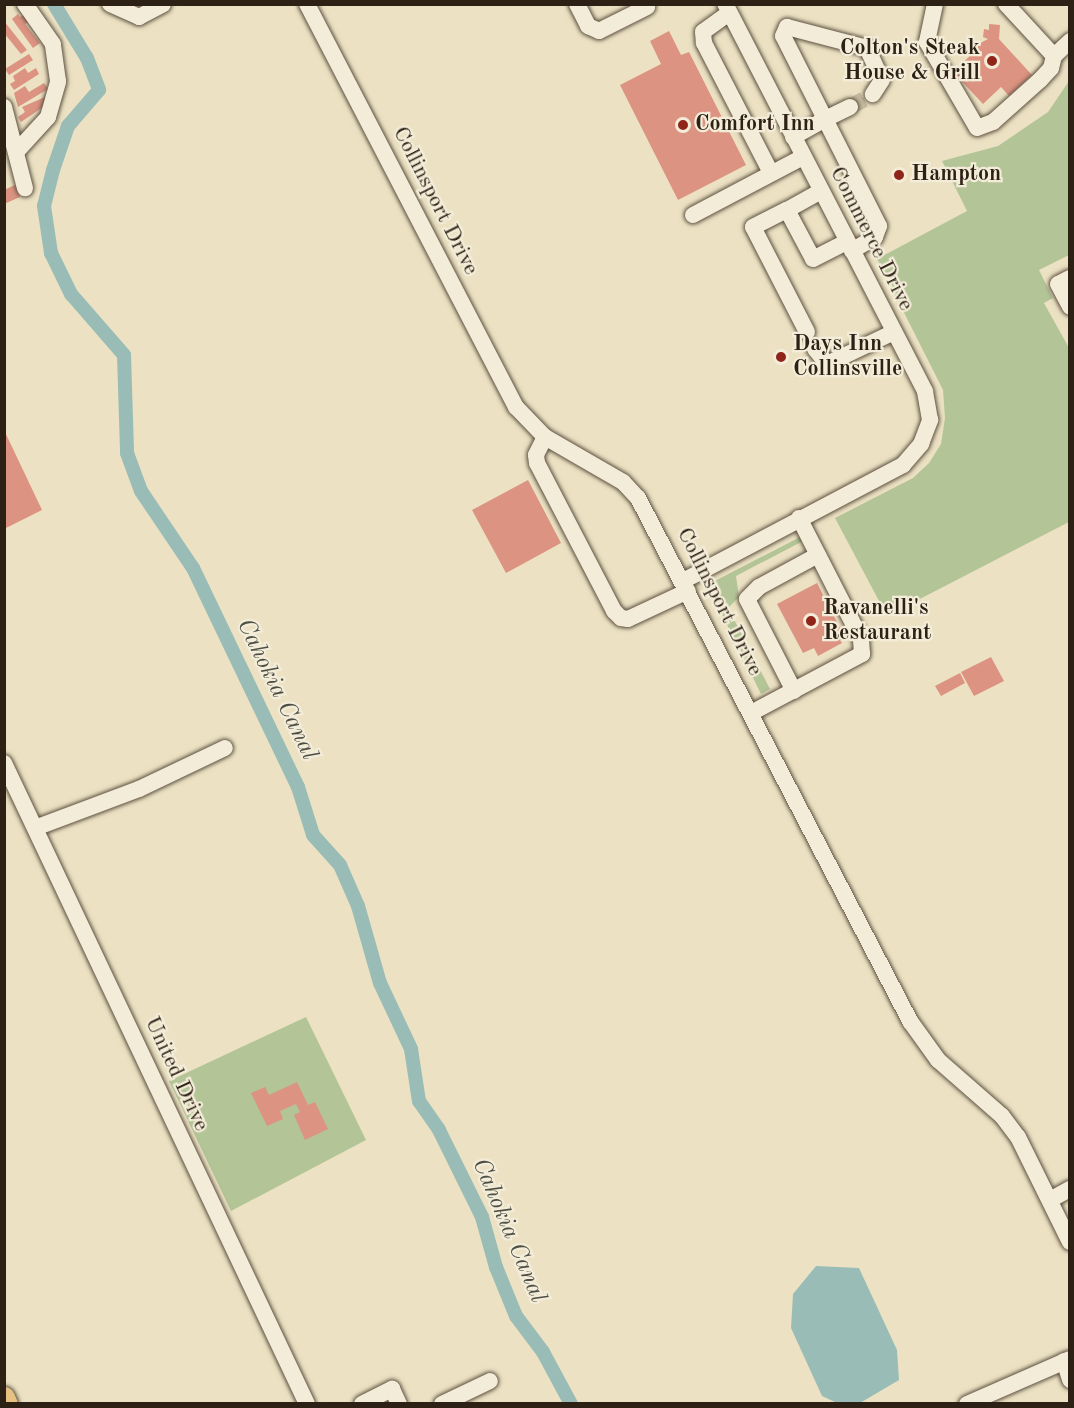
<!DOCTYPE html>
<html>
<head>
<meta charset="utf-8">
<style>
	body { margin:0 }
	#map { position:relative; width:1074px; height:1408px; overflow:hidden; background:#ece2c3; font-family:"Old Standard TT",serif }
	div>[style] { position:absolute }
	[style*='--x'] { left:calc(var(--x)*1px); top:calc(var(--y)*1px); width:calc(var(--w)*1px); rotate:calc(var(--a)*1deg) }
	.green>* { inset:0; background:#b3c497 }
	.water>* { inset:0; background:#99bdb6 }
	.canal>* { height:14px; margin:-7px; padding:0 7px; transform-origin:7px; border-radius:7px; background:#99bdb6 }
	.building>* { inset:0; background:#dc9381 }
	.minor-tunnel>* { height:16px; margin-top:-8px; transform-origin:0; background:repeating-linear-gradient(90deg,#c6bba0 0 16px,transparent 0 24px) }
	.roads { filter:drop-shadow(0 0 2px #5d5040) drop-shadow(0 0 2px #5d5040) }
	.minor>* { height:16px; margin:-8px; padding:0 8px; transform-origin:8px; border-radius:8px; background:#f3ecd8 }
	.major>* { height:21px; margin:-10.5px; padding:0 10.5px; transform-origin:10.5px; border-radius:10.5px; background:#e6c182 }
	.dots>* { width:16px; height:16px; translate:-50% -50%; box-sizing:border-box; border:3px solid #f3ecd8; border-radius:50% }
	span { translate:-50% -50%; white-space:nowrap; text-align:center; line-height:1.15; -webkit-text-stroke:4.5px #f3ecd8; paint-order:stroke }
	.poi-label { font-size:22px; color:#2d2014; font-weight:700 }
	.right { translate:-100% -50%; text-align:right }
	.left { translate:0 -50%; text-align:left }
	.street-label { font-size:22px; color:#2d2014 }
	.water-label { font-size:24px; color:#4d4f45; font-style:italic }
	.frame { position:absolute; inset:0; border:6px solid #2d2014; pointer-events:none }
</style>
</head>
<body>
<div id="map">
	<div class="green">
		<div style="clip-path:polygon(1069px 81px,1069px 255px,1039px 270px,1053px 298px,1044px 303px,1069px 348px,1069px 522px,887px 616px,835px 518px,913px 478px,929px 463px,941px 444px,945px 418px,943px 390px,877px 259px,967px 211px,942px 161px,998px 146px,1048px 112px)"></div>
		<div style="clip-path:polygon(800px 537px,803px 541px,736px 576px,739px 597px,728px 608px,770px 689px,761px 694px,709px 588px,711px 583px)"></div>
		<div style="clip-path:polygon(306px 1017px,366px 1140px,231px 1211px,169px 1081px)"></div>
	</div>
	<div class="water">
		<div style="clip-path:polygon(816px 1266px,859px 1268px,897px 1350px,899px 1380px,860px 1403px,837px 1403px,822px 1396px,791px 1328px,793px 1294px)"></div>
	</div>
	<div class="canal">
		<div style="--x:54;--y:4;--w:63;--a:58.6"></div>
		<div style="--x:87;--y:58;--w:34;--a:69"></div>
		<div style="--x:99;--y:90;--w:48;--a:130.7"></div>
		<div style="--x:68;--y:126;--w:46;--a:108.8"></div>
		<div style="--x:53;--y:170;--w:37;--a:104"></div>
		<div style="--x:44;--y:206;--w:48;--a:81.5"></div>
		<div style="--x:51;--y:253;--w:46;--a:64"></div>
		<div style="--x:71;--y:294;--w:81;--a:49"></div>
		<div style="--x:124;--y:355;--w:98;--a:88.2"></div>
		<div style="--x:127;--y:453;--w:40;--a:69.8"></div>
		<div style="--x:141;--y:491;--w:93;--a:56"></div>
		<div style="--x:193;--y:568;--w:243;--a:64.4"></div>
		<div style="--x:298;--y:787;--w:50;--a:72.6"></div>
		<div style="--x:313;--y:835;--w:40;--a:48"></div>
		<div style="--x:340;--y:865;--w:45;--a:66.3"></div>
		<div style="--x:358;--y:906;--w:80;--a:74.1"></div>
		<div style="--x:380;--y:983;--w:73;--a:64.8"></div>
		<div style="--x:411;--y:1049;--w:53;--a:81.3"></div>
		<div style="--x:419;--y:1101;--w:35;--a:55"></div>
		<div style="--x:439;--y:1130;--w:97;--a:63.7"></div>
		<div style="--x:482;--y:1217;--w:52;--a:74.4"></div>
		<div style="--x:496;--y:1267;--w:53;--a:67.8"></div>
		<div style="--x:516;--y:1316;--w:45;--a:53.1"></div>
		<div style="--x:543;--y:1352;--w:59;--a:61.7"></div>
	</div>
	<div class="building">
		<div style="clip-path:polygon(18px 14px,20px 17px,25px 14px,30px 21px,25px 24px,40px 43px,33px 48px,12px 19px)"></div>
		<div style="clip-path:polygon(4px 21px,27px 50px,21px 54px,4px 33px)"></div>
		<div style="clip-path:polygon(989px 24px,1000px 25px,999px 39px,1032px 75px,1009px 96px,1001px 87px,983px 104px,953px 72px,976px 50px,973px 47px,988px 39px,983px 37px,984px 29px,989px 30px)"></div>
		<div style="clip-path:polygon(669px 31px,681px 55px,689px 52px,746px 165px,678px 200px,620px 85px,661px 64px,650px 41px)"></div>
		<div style="clip-path:polygon(29px 54px,33px 60px,9px 75px,5px 69px)"></div>
		<div style="clip-path:polygon(25px 68px,28px 73px,36px 68px,39px 74px,14px 90px,10px 84px,15px 81px,13px 76px)"></div>
		<div style="clip-path:polygon(44px 83px,48px 89px,18px 107px,14px 93px,25px 86px,29px 92px)"></div>
		<div style="clip-path:polygon(45px 97px,49px 103px,21px 122px,18px 117px,25px 112px,22px 107px)"></div>
		<div style="clip-path:polygon(15px 185px,20px 197px,4px 204px,4px 190px)"></div>
		<div style="clip-path:polygon(4px 430px,42px 510px,4px 529px)"></div>
		<div style="clip-path:polygon(528px 480px,561px 543px,506px 573px,472px 510px)"></div>
		<div style="clip-path:polygon(817px 583px,845px 638px,840px 640px,842px 643px,818px 656px,814px 648px,803px 653px,777px 604px)"></div>
		<div style="clip-path:polygon(991px 657px,1004px 681px,974px 696px,961px 672px)"></div>
		<div style="clip-path:polygon(960px 673px,965px 683px,941px 696px,935px 686px)"></div>
		<div style="clip-path:polygon(297px 1082px,308px 1105px,315px 1102px,328px 1129px,305px 1140px,294px 1115px,300px 1112px,296px 1104px,280px 1111px,283px 1119px,267px 1126px,251px 1093px,265px 1087px,269px 1095px)"></div>
	</div>
	<div class="minor-tunnel">
		<div style="--x:850;--y:107;--w:26;--a:-29"></div>
	</div>
	<div class="roads">
		<div class="minor">
			<div style="--x:110;--y:4;--w:32;--a:24"></div>
			<div style="--x:139;--y:17;--w:27;--a:-28"></div>
			<div style="--x:307;--y:4;--w:454;--a:62.6"></div>
			<div style="--x:516;--y:407;--w:42;--a:46"></div>
			<div style="--x:545;--y:437;--w:90;--a:30"></div>
			<div style="--x:623;--y:482;--w:22;--a:47"></div>
			<div style="--x:638;--y:498;--w:590;--a:62.52"></div>
			<div style="--x:910;--y:1021;--w:48;--a:54.3"></div>
			<div style="--x:938;--y:1060;--w:85;--a:41.2"></div>
			<div style="--x:1002;--y:1116;--w:26;--a:53"></div>
			<div style="--x:1018;--y:1137;--w:117;--a:63.7"></div>
			<div style="--x:577;--y:4;--w:25;--a:63"></div>
			<div style="--x:588;--y:26;--w:12;--a:24"></div>
			<div style="--x:599;--y:31;--w:54;--a:-26.6"></div>
			<div style="--x:935;--y:4;--w:39;--a:102"></div>
			<div style="--x:927;--y:42;--w:99;--a:59.8"></div>
			<div style="--x:977;--y:128;--w:17;--a:-21"></div>
			<div style="--x:993;--y:122;--w:63;--a:-41.8"></div>
			<div style="--x:1040;--y:80;--w:16;--a:-47"></div>
			<div style="--x:1051;--y:68;--w:12;--a:-76"></div>
			<div style="--x:1006;--y:4;--w:71;--a:47.3"></div>
			<div style="--x:1054;--y:56;--w:22;--a:-43"></div>
			<div style="--x:729;--y:13;--w:32;--a:144"></div>
			<div style="--x:703;--y:32;--w:11;--a:85"></div>
			<div style="--x:704;--y:43;--w:146;--a:62.7"></div>
			<div style="--x:4;--y:107;--w:84;--a:75.5"></div>
			<div style="--x:850;--y:107;--w:28;--a:154"></div>
			<div style="--x:825;--y:119;--w:120;--a:63.2"></div>
			<div style="--x:879;--y:226;--w:12;--a:110"></div>
			<div style="--x:875;--y:237;--w:27;--a:149"></div>
			<div style="--x:793;--y:137;--w:37;--a:-29"></div>
			<div style="--x:825;--y:119;--w:93;--a:-116.8"></div>
			<div style="--x:783;--y:36;--w:10;--a:-66"></div>
			<div style="--x:787;--y:27;--w:83;--a:14.7"></div>
			<div style="--x:867;--y:48;--w:35;--a:65"></div>
			<div style="--x:882;--y:80;--w:17;--a:123"></div>
			<div style="--x:17;--y:151;--w:46;--a:-47.6"></div>
			<div style="--x:48;--y:117;--w:37;--a:-74"></div>
			<div style="--x:58;--y:81;--w:37;--a:-98"></div>
			<div style="--x:53;--y:44;--w:49;--a:-125"></div>
			<div style="--x:787;--y:210;--w:39;--a:-29"></div>
			<div style="--x:693;--y:215;--w:124;--a:-27.8"></div>
			<div style="--x:1070;--y:278;--w:13;--a:153"></div>
			<div style="--x:1058;--y:284;--w:26;--a:62"></div>
			<div style="--x:807;--y:332;--w:118;--a:-117.2"></div>
			<div style="--x:753;--y:227;--w:38;--a:-27"></div>
			<div style="--x:787;--y:210;--w:55;--a:62"></div>
			<div style="--x:813;--y:259;--w:38;--a:-27"></div>
			<div style="--x:815;--y:349;--w:19;--a:51"></div>
			<div style="--x:827;--y:364;--w:74;--a:-25.5"></div>
			<div style="--x:545;--y:437;--w:20;--a:117"></div>
			<div style="--x:536;--y:455;--w:8;--a:83"></div>
			<div style="--x:537;--y:463;--w:167;--a:62.5"></div>
			<div style="--x:614;--y:611;--w:10;--a:45"></div>
			<div style="--x:621;--y:618;--w:7;--a:8"></div>
			<div style="--x:628;--y:619;--w:66;--a:-25"></div>
			<div style="--x:683;--y:581;--w:249;--a:-27.8"></div>
			<div style="--x:903;--y:465;--w:28;--a:-49"></div>
			<div style="--x:921;--y:444;--w:26;--a:-69"></div>
			<div style="--x:930;--y:420;--w:29;--a:-100"></div>
			<div style="--x:925;--y:391;--w:436;--a:-117.3"></div>
			<div style="--x:794;--y:691;--w:103;--a:-117.1"></div>
			<div style="--x:747;--y:599;--w:17;--a:-45"></div>
			<div style="--x:759;--y:587;--w:67;--a:-28.5"></div>
			<div style="--x:751;--y:713;--w:126;--a:-28"></div>
			<div style="--x:862;--y:654;--w:15;--a:-94"></div>
			<div style="--x:861;--y:639;--w:136;--a:-117.1"></div>
			<div style="--x:4;--y:763;--w:709;--a:64.7"></div>
			<div style="--x:35;--y:828;--w:111;--a:-20.6"></div>
			<div style="--x:139;--y:789;--w:95;--a:-25.5"></div>
			<div style="--x:1050;--y:1200;--w:23;--a:-29"></div>
			<div style="--x:1064;--y:1361;--w:20;--a:72"></div>
			<div style="--x:362;--y:1404;--w:34;--a:-27"></div>
			<div style="--x:392;--y:1389;--w:17;--a:65"></div>
			<div style="--x:442;--y:1404;--w:53;--a:-25.6"></div>
			<div style="--x:967;--y:1404;--w:112;--a:-23.6"></div>
		</div>
		<div class="major">
			<div style="--x:4;--y:1397;--w:8;--a:67"></div>
		</div>
	</div>
	<div class="dots">
		<div style="left:992px;top:61px;background:#8f2418"></div>
		<div style="left:683px;top:125px;background:#8f2418"></div>
		<div style="left:899px;top:175px;background:#8f2418"></div>
		<div style="left:781px;top:357px;background:#8f2418"></div>
		<div style="left:811px;top:621px;background:#8f2418"></div>
	</div>
	<div class="poi-label">
		<span class="right" style="left:980px;top:61px">Colton's Steak<br>House &amp; Grill</span>
		<span class="left" style="left:695px;top:125px">Comfort Inn</span>
		<span class="left" style="left:911px;top:175px">Hampton</span>
		<span class="left" style="left:793px;top:357px">Days Inn<br>Collinsville</span>
		<span class="left" style="left:823px;top:621px">Ravanelli's<br>Restaurant</span>
	</div>
	<div class="street-label">
		<span style="left:435px;top:201px;rotate:63deg">Collinsport Drive</span>
		<span style="left:871px;top:239px;rotate:63deg">Commerce Drive</span>
		<span style="left:719px;top:602px;rotate:63deg">Collinsport Drive</span>
		<span style="left:176px;top:1074px;rotate:65deg">United Drive</span>
	</div>
	<div class="water-label">
		<span style="left:276px;top:690px;rotate:64deg">Cahokia Canal</span>
		<span style="left:508px;top:1231px;rotate:67deg">Cahokia Canal</span>
	</div>
	<div class="frame"></div>
</div>
</body>
</html>
